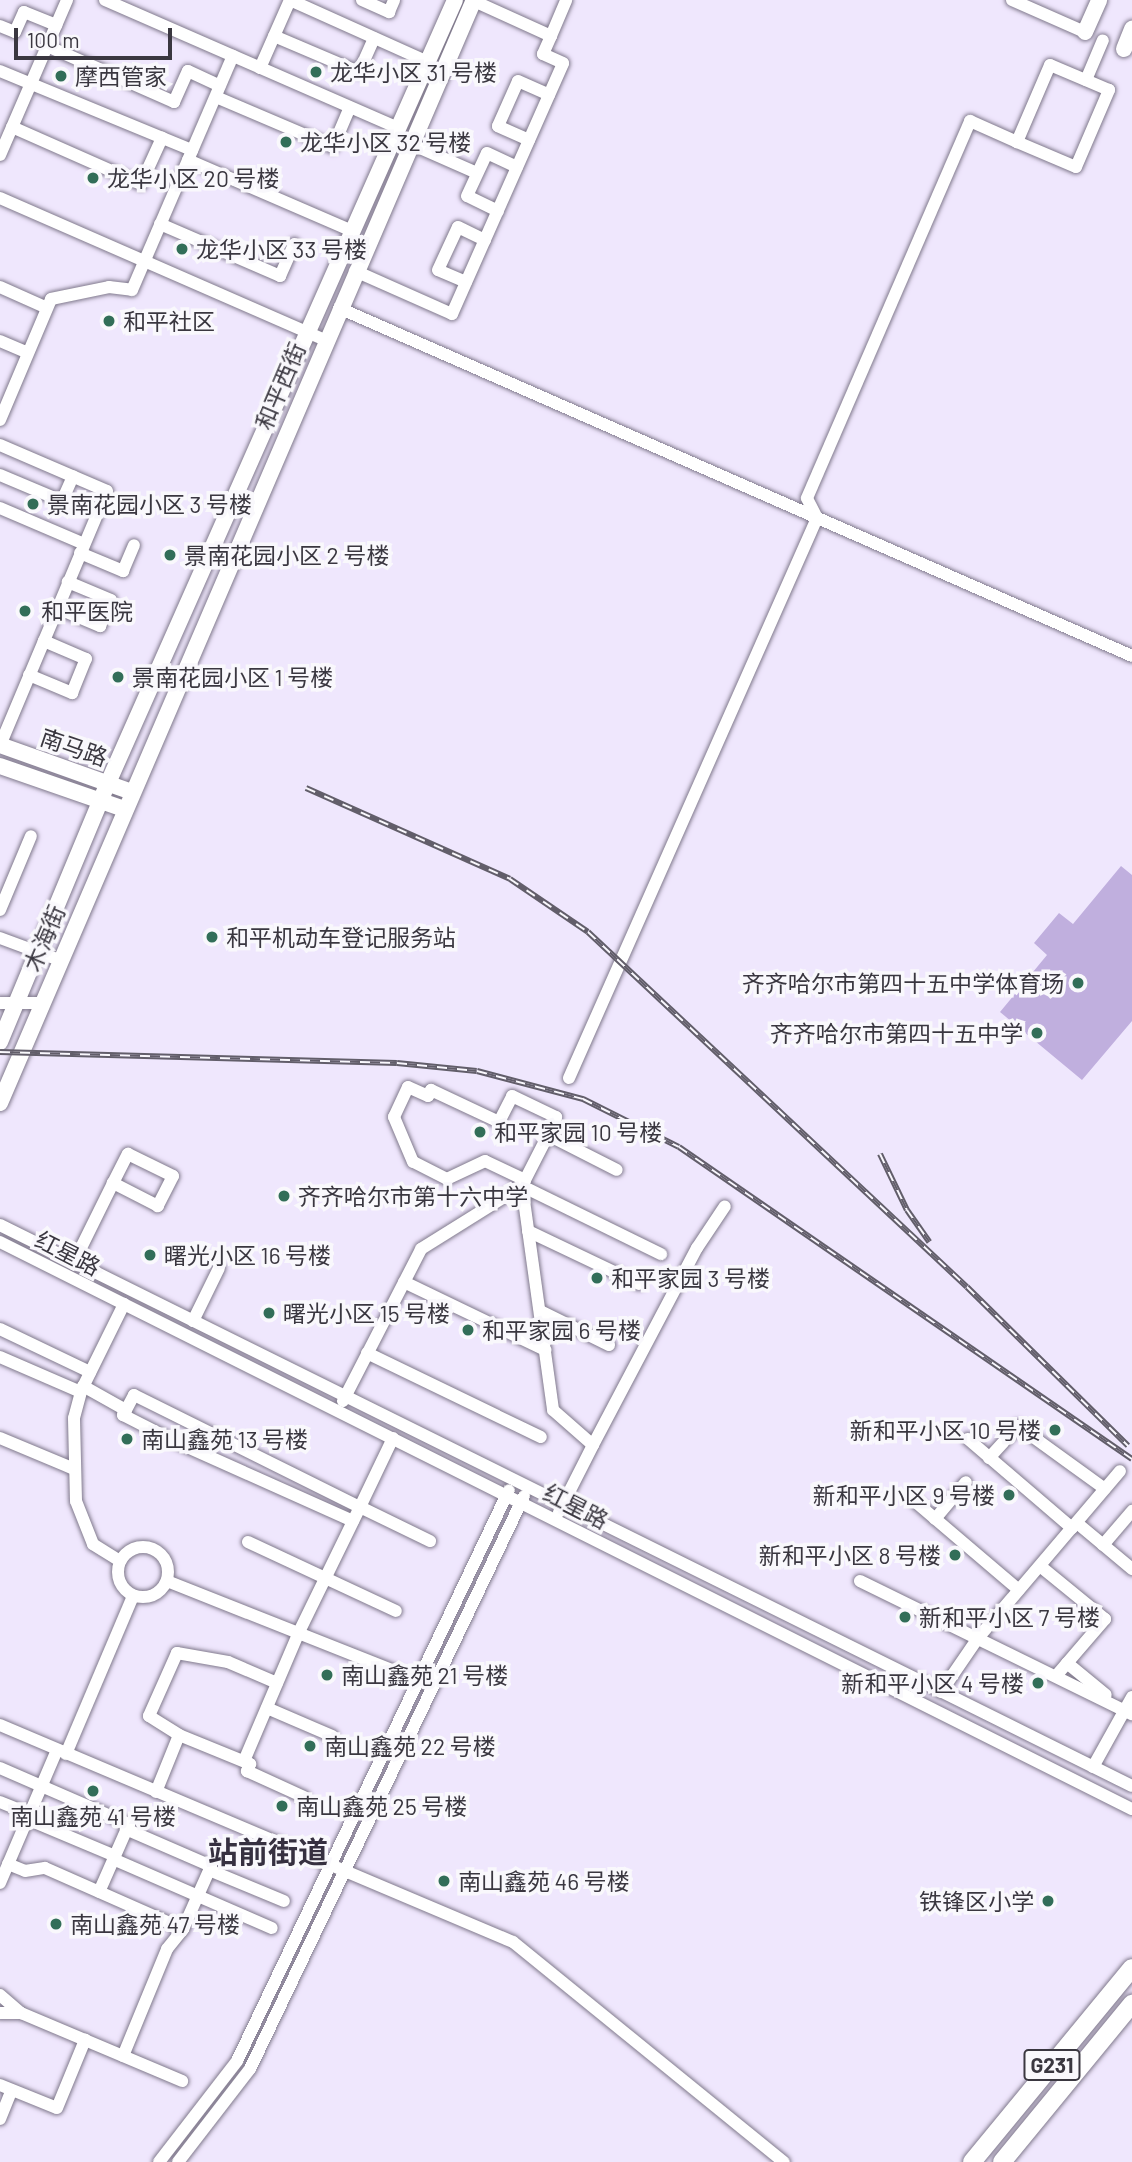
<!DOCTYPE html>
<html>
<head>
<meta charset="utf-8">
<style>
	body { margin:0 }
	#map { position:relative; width:1132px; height:2162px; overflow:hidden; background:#efe7fd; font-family:Barlow,"Noto Sans SC",sans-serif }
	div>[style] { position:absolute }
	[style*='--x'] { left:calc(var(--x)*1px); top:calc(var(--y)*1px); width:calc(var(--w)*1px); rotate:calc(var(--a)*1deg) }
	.green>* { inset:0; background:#c0afde }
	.roads { filter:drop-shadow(0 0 2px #80798c) drop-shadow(0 0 2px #80798c) }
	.minor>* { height:12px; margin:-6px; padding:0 6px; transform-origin:6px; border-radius:6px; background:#fff }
	.minor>.ring { margin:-6px; padding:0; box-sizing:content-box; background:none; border:12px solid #fff; border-radius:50% }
	.major>* { height:16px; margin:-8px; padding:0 8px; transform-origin:8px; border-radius:8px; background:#fff }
	.highway>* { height:18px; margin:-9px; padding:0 9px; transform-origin:9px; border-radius:9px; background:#fff }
	.rail>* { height:6px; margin-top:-3px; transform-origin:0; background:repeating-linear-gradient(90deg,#f9f8fc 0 10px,#625e6a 0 20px); box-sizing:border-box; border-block:2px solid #625e6a }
	.dots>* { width:19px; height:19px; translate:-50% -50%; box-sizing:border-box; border:4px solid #f9f8fc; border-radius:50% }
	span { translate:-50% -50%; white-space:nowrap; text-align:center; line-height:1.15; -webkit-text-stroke:7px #f9f8fc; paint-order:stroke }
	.shield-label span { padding:2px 5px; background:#f9f8fc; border:2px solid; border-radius:5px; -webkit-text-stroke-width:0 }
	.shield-label { font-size:21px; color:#3a3740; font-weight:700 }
	.poi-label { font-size:23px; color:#3a3740 }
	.left { translate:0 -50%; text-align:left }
	.right { translate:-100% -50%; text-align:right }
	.street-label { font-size:23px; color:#3a3740 }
	.district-label { font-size:30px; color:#363040; font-weight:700 }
	.scale { position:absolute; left:14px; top:28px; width:158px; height:32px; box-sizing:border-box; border:4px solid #3a3740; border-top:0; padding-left:9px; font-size:21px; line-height:24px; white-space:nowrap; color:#3a3740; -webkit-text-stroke:5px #f9f8fc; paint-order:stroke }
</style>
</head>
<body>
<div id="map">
	<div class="green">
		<div style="clip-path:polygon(1121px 866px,1132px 875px,1132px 1021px,1082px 1080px,1000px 1012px,1047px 955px,1034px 943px,1059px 913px,1073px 924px)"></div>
	</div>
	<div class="roads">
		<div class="minor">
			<div style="--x:105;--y:0;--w:320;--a:23.6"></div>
			<div style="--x:362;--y:0;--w:30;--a:24"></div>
			<div style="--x:389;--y:12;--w:13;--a:-67"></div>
			<div style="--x:1012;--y:0;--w:80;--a:23.7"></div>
			<div style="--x:0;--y:26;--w:16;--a:22"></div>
			<div style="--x:15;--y:32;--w:22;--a:-66"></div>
			<div style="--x:24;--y:12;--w:35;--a:22"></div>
			<div style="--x:274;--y:36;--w:92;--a:23"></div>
			<div style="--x:359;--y:72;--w:37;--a:-66"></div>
			<div style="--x:551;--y:36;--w:39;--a:-67"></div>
			<div style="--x:47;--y:46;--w:139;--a:23.8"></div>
			<div style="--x:174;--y:102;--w:34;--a:-66"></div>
			<div style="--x:188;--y:71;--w:35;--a:25"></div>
			<div style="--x:260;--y:68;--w:74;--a:-66.2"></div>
			<div style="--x:290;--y:0;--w:151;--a:24.2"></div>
			<div style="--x:0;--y:71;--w:208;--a:22.4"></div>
			<div style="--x:1086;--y:80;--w:43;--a:-67"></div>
			<div style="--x:216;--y:97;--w:127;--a:23.1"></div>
			<div style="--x:333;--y:147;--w:43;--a:-67"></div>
			<div style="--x:12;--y:127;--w:141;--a:23.8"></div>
			<div style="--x:141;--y:184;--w:51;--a:-65.5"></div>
			<div style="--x:529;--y:140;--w:34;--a:-156"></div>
			<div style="--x:498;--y:126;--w:49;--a:-66"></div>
			<div style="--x:518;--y:81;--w:34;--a:24"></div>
			<div style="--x:411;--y:144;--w:72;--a:23.7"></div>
			<div style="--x:0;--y:155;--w:169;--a:-66.6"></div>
			<div style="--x:188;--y:160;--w:179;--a:23.4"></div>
			<div style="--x:0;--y:198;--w:355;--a:23.6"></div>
			<div style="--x:498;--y:211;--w:34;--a:-154"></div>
			<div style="--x:467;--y:196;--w:47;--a:-65.1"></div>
			<div style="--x:487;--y:153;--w:33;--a:25"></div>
			<div style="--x:160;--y:224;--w:131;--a:23.4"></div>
			<div style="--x:280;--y:276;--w:35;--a:-66"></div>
			<div style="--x:355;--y:271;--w:106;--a:23.9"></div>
			<div style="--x:452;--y:314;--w:274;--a:-66.1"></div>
			<div style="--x:563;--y:63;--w:22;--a:-156"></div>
			<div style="--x:543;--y:54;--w:20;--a:-66"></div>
			<div style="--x:551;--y:36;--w:85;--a:-155.6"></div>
			<div style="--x:466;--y:282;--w:30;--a:-157"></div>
			<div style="--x:438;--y:270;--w:47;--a:-65.1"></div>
			<div style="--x:458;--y:227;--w:30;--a:26"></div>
			<div style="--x:0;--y:287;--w:51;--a:24.1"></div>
			<div style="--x:339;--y:308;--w:866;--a:23.69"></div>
			<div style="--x:0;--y:341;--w:30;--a:23"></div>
			<div style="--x:0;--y:420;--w:131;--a:-67.1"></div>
			<div style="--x:51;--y:299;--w:59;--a:-11.7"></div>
			<div style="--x:109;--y:287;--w:23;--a:7"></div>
			<div style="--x:132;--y:290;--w:255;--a:-66.7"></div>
			<div style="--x:0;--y:445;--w:116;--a:23.3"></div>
			<div style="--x:107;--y:491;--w:276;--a:112.8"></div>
			<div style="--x:0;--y:475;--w:67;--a:22.8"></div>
			<div style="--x:62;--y:501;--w:27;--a:-66"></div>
			<div style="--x:0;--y:508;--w:91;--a:23.2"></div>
			<div style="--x:80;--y:553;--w:47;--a:22.7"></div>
			<div style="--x:123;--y:571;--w:28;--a:-67"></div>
			<div style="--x:57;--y:608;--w:47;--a:22.7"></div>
			<div style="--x:100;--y:626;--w:28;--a:-67"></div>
			<div style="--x:111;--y:600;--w:47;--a:-157.3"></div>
			<div style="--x:29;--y:675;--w:47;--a:22.7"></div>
			<div style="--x:72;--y:693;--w:37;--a:-68"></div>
			<div style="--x:86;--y:659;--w:46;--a:-156.8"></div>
			<div style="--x:0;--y:910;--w:80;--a:-67.3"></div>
			<div style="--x:0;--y:938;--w:63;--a:20.4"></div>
			<div style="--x:0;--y:1003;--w:42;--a:0"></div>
			<div style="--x:569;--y:1078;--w:612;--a:-66.11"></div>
			<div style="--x:817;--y:518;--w:22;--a:-117"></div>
			<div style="--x:807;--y:498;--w:411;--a:-66.6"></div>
			<div style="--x:970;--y:121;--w:51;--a:24.1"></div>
			<div style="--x:1017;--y:142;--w:64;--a:23"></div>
			<div style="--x:1076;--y:167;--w:84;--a:-66.8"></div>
			<div style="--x:1109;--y:90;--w:64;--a:-157"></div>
			<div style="--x:1050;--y:65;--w:84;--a:113.2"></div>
			<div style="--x:548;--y:1135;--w:77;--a:26.9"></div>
			<div style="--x:525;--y:1180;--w:44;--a:-154.6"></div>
			<div style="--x:485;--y:1161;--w:42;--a:154.7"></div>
			<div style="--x:447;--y:1179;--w:38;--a:-153"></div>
			<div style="--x:413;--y:1162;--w:49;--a:-112.9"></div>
			<div style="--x:394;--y:1117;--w:33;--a:-65"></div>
			<div style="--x:408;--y:1087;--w:22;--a:24"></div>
			<div style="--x:428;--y:1096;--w:7;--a:-63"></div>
			<div style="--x:431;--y:1090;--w:75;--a:25.2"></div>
			<div style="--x:499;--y:1122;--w:29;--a:-63"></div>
			<div style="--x:512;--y:1096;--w:49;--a:25.5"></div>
			<div style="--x:556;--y:1117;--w:20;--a:114"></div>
			<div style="--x:548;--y:1135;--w:51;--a:117.1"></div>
			<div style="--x:525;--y:1180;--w:7;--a:117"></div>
			<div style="--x:522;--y:1186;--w:155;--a:26.1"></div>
			<div style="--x:0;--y:1225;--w:1263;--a:26.36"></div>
			<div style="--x:528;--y:1231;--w:123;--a:25.5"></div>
			<div style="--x:0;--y:1242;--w:1266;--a:26.61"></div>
			<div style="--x:74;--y:1262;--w:88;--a:-63.7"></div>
			<div style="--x:113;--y:1183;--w:33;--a:-63"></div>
			<div style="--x:128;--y:1154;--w:50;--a:26.1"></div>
			<div style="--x:173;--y:1176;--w:34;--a:117"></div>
			<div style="--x:158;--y:1206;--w:51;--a:-152.9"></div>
			<div style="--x:404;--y:1282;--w:157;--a:25.7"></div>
			<div style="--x:540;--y:1311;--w:77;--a:26.2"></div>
			<div style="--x:193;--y:1321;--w:59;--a:-63.9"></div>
			<div style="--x:0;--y:1329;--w:100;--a:25.5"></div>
			<div style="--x:367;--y:1353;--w:193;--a:25.8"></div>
			<div style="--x:0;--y:1357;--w:88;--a:23.4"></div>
			<div style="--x:83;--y:1386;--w:49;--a:29.2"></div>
			<div style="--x:126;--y:1410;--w:17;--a:-62"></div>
			<div style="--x:134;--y:1395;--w:252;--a:26.4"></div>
			<div style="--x:360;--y:1507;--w:139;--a:116"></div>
			<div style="--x:299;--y:1632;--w:140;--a:113.1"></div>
			<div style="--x:343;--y:1401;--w:171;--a:-62.8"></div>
			<div style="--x:421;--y:1249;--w:119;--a:-32"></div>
			<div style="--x:522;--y:1186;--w:226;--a:82.1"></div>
			<div style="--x:553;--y:1410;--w:53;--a:41.2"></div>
			<div style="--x:593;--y:1445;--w:75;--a:116.9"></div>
			<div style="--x:126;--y:1410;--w:6;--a:121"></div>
			<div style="--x:123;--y:1415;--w:57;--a:27"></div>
			<div style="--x:174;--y:1441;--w:196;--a:24.1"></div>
			<div style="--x:0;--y:1438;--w:80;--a:22.7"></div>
			<div style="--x:393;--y:1438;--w:76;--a:115.6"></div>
			<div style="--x:360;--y:1507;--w:78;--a:25.9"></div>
			<div style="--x:968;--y:1439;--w:137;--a:40.6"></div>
			<div style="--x:593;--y:1445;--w:223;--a:-62.2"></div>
			<div style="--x:697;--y:1248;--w:50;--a:-56.3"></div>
			<div style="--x:989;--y:1458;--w:43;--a:-47.8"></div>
			<div style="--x:1018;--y:1426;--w:107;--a:35.9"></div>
			<div style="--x:912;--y:1499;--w:140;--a:40.4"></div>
			<div style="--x:935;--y:1519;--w:48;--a:-50"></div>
			<div style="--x:1077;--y:1523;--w:72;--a:39.9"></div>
			<div style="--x:248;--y:1542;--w:163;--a:25"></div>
			<div style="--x:1103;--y:1545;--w:45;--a:-49.5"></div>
			<div class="ring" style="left:118px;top:1547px;width:38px;height:38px"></div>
			<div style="--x:120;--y:1561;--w:32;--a:-148"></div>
			<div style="--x:93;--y:1544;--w:46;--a:-111.6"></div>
			<div style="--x:76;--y:1501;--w:83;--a:-91.4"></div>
			<div style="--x:74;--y:1418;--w:30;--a:-75"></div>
			<div style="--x:82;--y:1389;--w:95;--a:-63.7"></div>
			<div style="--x:1040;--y:1566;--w:84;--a:39.2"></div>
			<div style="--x:1105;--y:1619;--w:75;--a:130.7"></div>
			<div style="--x:167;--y:1581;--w:280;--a:21.6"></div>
			<div style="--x:860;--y:1581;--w:303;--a:26.1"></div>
			<div style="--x:1067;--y:1663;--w:50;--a:39.4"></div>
			<div style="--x:277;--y:1683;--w:53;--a:-156.8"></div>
			<div style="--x:228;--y:1662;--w:52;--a:-170"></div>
			<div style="--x:177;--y:1653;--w:69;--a:114"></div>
			<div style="--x:149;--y:1716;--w:36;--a:32"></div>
			<div style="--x:179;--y:1735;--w:77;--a:22.2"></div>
			<div style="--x:250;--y:1764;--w:8;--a:113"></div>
			<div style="--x:247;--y:1771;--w:63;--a:24.5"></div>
			<div style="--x:941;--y:1692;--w:65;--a:-55.6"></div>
			<div style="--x:978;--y:1638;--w:219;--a:-49.6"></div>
			<div style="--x:267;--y:1708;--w:71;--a:23.3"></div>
			<div style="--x:0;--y:1725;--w:557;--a:22.93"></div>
			<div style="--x:513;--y:1942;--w:349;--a:39.1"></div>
			<div style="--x:66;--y:1754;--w:172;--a:-67"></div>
			<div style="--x:1093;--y:1767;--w:80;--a:-60.9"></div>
			<div style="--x:0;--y:1768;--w:141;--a:23.5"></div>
			<div style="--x:129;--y:1824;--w:74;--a:113.8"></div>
			<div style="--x:156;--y:1792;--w:61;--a:-68"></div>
			<div style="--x:0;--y:1802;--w:31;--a:22"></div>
			<div style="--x:27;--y:1819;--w:95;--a:22.8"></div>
			<div style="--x:113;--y:1859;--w:173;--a:23.5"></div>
			<div style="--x:8;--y:1864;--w:18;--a:22"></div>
			<div style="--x:25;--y:1871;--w:20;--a:-9"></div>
			<div style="--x:45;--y:1868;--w:151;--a:23.8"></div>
			<div style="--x:209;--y:1870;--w:81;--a:22.5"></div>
			<div style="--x:0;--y:1883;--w:145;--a:-66.8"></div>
			<div style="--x:0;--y:1995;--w:28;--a:41"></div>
			<div style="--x:21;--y:2013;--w:175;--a:22.9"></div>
			<div style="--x:0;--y:2013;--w:21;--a:0"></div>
			<div style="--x:123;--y:2056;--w:116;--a:-67.6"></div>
			<div style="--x:167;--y:1949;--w:26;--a:-51"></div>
			<div style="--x:183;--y:1929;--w:69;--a:-66"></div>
			<div style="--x:211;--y:1866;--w:93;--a:-156.5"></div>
			<div style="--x:0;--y:2085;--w:61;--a:22"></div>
			<div style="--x:57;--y:2108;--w:74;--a:-67.6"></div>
			<div style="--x:0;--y:2119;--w:31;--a:-68"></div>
			<div style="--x:159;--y:2162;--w:128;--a:-52.3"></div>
			<div style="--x:237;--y:2061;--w:632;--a:-64.53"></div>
			<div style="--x:178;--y:2162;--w:118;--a:-52.3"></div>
			<div style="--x:250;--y:2069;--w:635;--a:-64.44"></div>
		</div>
		<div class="major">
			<div style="--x:1085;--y:32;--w:35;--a:-66"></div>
			<div style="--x:1124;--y:49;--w:22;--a:-68"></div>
			<div style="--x:0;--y:745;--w:140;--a:19.6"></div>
			<div style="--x:0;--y:766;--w:131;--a:19.1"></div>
			<div style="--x:0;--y:1042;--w:281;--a:-67.4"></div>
			<div style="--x:108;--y:783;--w:856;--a:-66.1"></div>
			<div style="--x:0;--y:1103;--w:1201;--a:-66.75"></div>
		</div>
		<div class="highway">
			<div style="--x:972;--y:2162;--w:251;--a:-50.5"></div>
			<div style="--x:1002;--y:2162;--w:205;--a:-50.6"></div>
		</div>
	</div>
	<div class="rail">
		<div style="--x:306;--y:788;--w:223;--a:24"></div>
		<div style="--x:510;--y:879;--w:94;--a:34.2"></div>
		<div style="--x:588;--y:932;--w:519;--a:43.13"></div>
		<div style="--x:967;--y:1287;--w:226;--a:44.6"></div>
		<div style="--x:0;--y:1052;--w:397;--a:1.6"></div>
		<div style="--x:397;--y:1063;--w:80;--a:5.7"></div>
		<div style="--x:477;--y:1071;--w:110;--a:14.8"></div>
		<div style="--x:583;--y:1099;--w:107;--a:26.6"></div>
		<div style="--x:679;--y:1147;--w:550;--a:34.56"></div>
		<div style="--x:880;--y:1154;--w:62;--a:64.3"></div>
		<div style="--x:907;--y:1210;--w:39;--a:55"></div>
	</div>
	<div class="dots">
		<div style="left:316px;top:72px;background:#326e58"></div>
		<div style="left:61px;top:76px;background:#326e58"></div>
		<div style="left:286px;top:142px;background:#326e58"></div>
		<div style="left:93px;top:178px;background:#326e58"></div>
		<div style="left:182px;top:249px;background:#326e58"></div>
		<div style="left:109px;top:321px;background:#326e58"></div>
		<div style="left:33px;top:504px;background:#326e58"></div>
		<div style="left:170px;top:555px;background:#326e58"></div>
		<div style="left:25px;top:611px;background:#326e58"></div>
		<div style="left:118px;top:677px;background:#326e58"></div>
		<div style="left:212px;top:937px;background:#326e58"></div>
		<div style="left:1078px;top:983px;background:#326e58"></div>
		<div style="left:1037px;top:1033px;background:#326e58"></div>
		<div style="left:480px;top:1132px;background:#326e58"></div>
		<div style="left:284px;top:1196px;background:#326e58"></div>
		<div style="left:150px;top:1255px;background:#326e58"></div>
		<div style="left:597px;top:1278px;background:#326e58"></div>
		<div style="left:269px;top:1313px;background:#326e58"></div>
		<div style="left:468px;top:1330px;background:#326e58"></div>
		<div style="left:1055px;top:1430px;background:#326e58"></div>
		<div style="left:127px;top:1439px;background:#326e58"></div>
		<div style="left:1009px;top:1495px;background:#326e58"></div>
		<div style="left:955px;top:1555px;background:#326e58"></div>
		<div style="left:905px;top:1617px;background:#326e58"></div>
		<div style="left:327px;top:1675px;background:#326e58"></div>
		<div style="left:1038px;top:1683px;background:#326e58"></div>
		<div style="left:310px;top:1746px;background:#326e58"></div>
		<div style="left:93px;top:1791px;background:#326e58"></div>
		<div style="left:282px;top:1806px;background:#326e58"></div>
		<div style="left:444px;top:1881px;background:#326e58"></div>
		<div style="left:1048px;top:1901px;background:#326e58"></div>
		<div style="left:56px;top:1924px;background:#326e58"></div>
	</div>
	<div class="shield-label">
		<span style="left:1052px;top:2065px">G231</span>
	</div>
	<div class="poi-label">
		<span class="left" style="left:330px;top:72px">龙华小区 31 号楼</span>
		<span class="left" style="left:75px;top:76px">摩西管家</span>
		<span class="left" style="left:300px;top:142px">龙华小区 32 号楼</span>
		<span class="left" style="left:107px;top:178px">龙华小区 20 号楼</span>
		<span class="left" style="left:196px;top:249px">龙华小区 33 号楼</span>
		<span class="left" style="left:123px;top:321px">和平社区</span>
		<span class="left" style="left:47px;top:504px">景南花园小区 3 号楼</span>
		<span class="left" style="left:184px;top:555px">景南花园小区 2 号楼</span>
		<span class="left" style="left:41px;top:611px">和平医院</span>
		<span class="left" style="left:132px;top:677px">景南花园小区 1 号楼</span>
		<span class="left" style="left:226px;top:937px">和平机动车登记服务站</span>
		<span class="right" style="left:1064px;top:983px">齐齐哈尔市第四十五中学体育场</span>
		<span class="right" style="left:1023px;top:1033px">齐齐哈尔市第四十五中学</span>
		<span class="left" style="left:494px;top:1132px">和平家园 10 号楼</span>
		<span class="left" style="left:298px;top:1196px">齐齐哈尔市第十六中学</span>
		<span class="left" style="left:164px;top:1255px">曙光小区 16 号楼</span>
		<span class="left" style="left:611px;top:1278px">和平家园 3 号楼</span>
		<span class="left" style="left:283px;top:1313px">曙光小区 15 号楼</span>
		<span class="left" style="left:482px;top:1330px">和平家园 6 号楼</span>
		<span class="right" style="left:1041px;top:1430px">新和平小区 10 号楼</span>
		<span class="left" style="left:141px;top:1439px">南山鑫苑 13 号楼</span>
		<span class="right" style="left:995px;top:1495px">新和平小区 9 号楼</span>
		<span class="right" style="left:941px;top:1555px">新和平小区 8 号楼</span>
		<span class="left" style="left:919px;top:1617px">新和平小区 7 号楼</span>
		<span class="left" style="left:341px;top:1675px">南山鑫苑 21 号楼</span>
		<span class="right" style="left:1024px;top:1683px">新和平小区 4 号楼</span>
		<span class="left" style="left:324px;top:1746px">南山鑫苑 22 号楼</span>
		<span class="left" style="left:296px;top:1806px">南山鑫苑 25 号楼</span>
		<span style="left:93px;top:1816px">南山鑫苑 41 号楼</span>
		<span class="left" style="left:458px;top:1881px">南山鑫苑 46 号楼</span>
		<span class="right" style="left:1034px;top:1901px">铁锋区小学</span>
		<span class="left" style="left:70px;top:1924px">南山鑫苑 47 号楼</span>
	</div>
	<div class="street-label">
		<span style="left:280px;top:386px;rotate:-67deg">和平西街</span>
		<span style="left:74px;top:747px;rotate:19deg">南马路</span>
		<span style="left:44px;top:938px;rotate:-67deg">木海街</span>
		<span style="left:68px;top:1253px;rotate:27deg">红星路</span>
		<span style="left:576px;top:1506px;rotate:27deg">红星路</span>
	</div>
	<div class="district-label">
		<span style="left:268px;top:1851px">站前街道</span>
	</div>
	<div class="scale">100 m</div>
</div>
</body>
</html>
